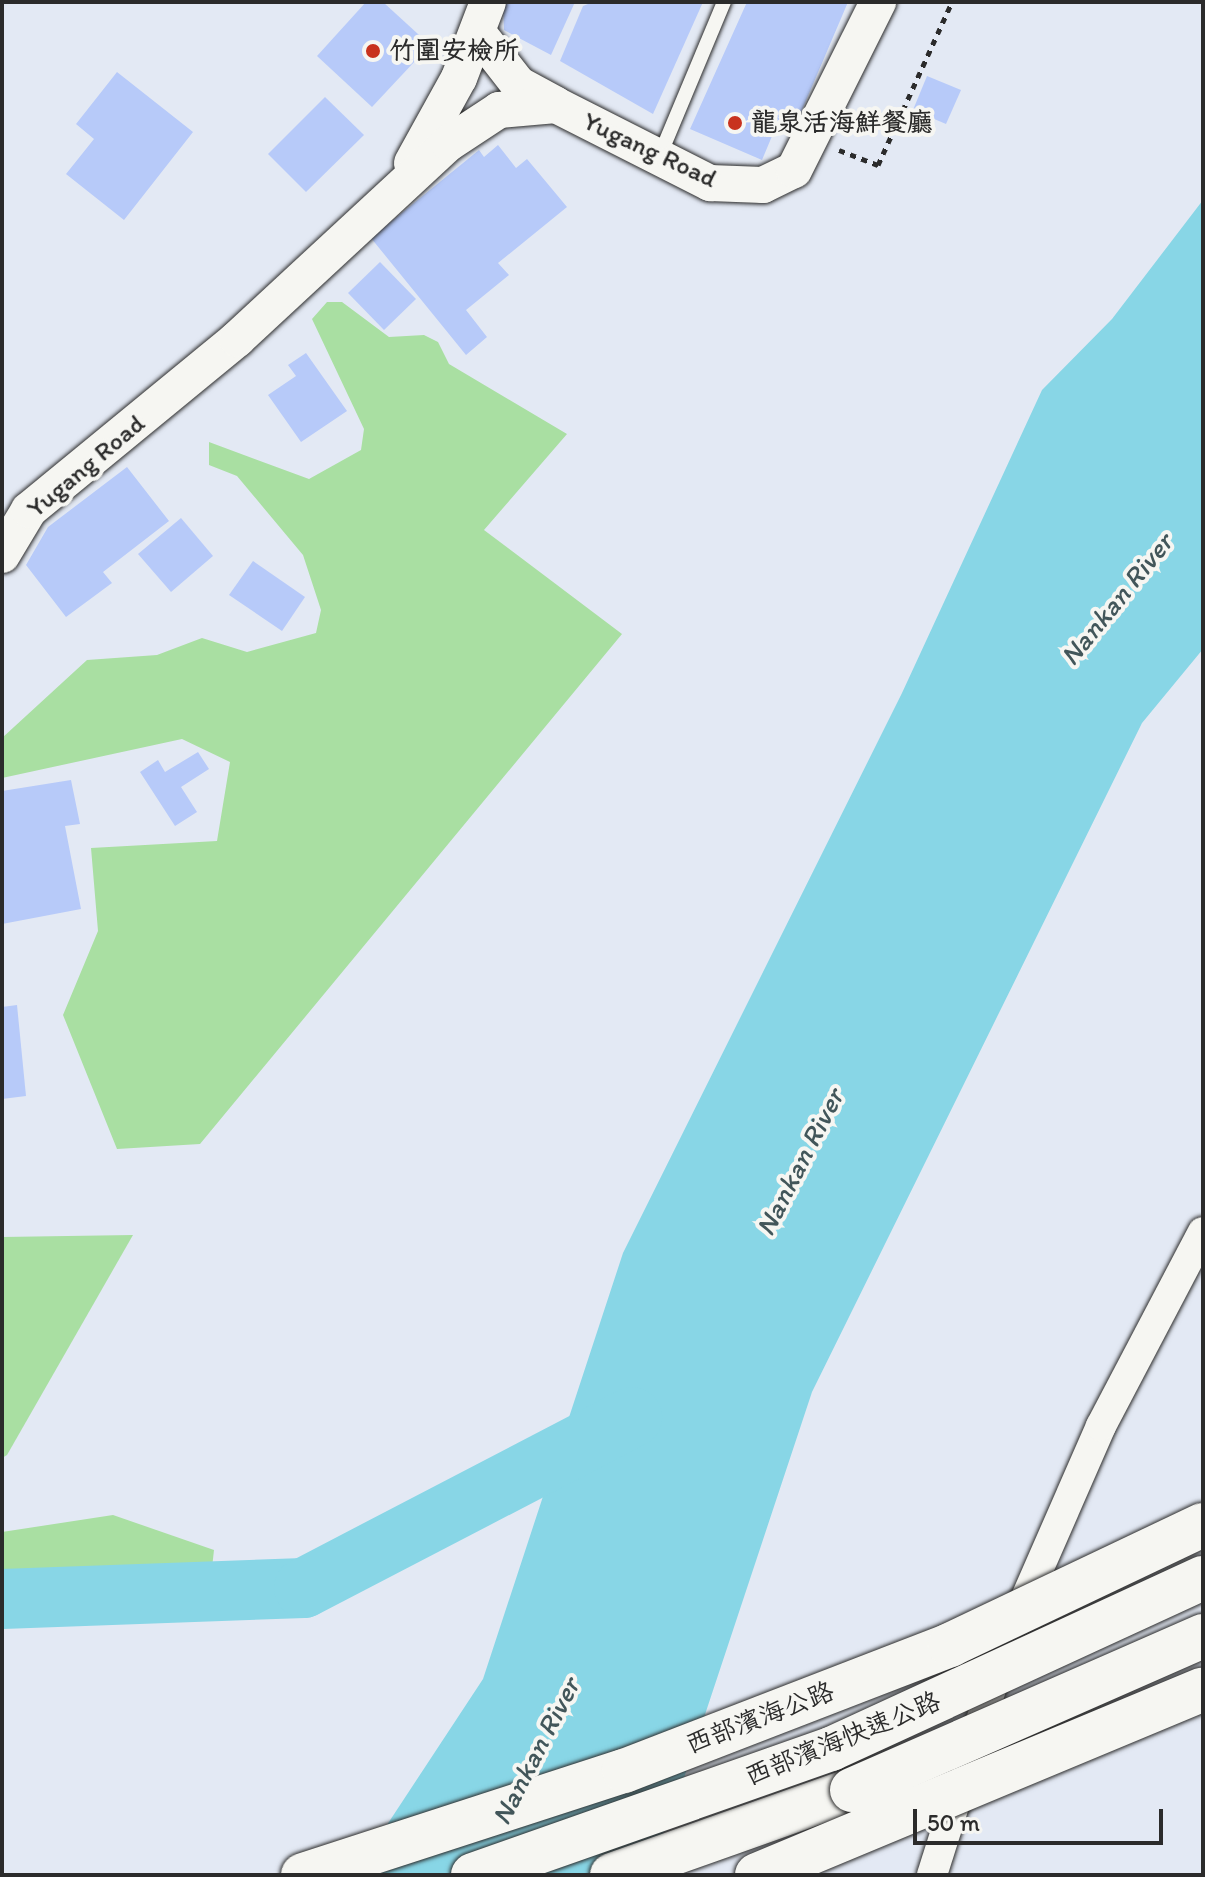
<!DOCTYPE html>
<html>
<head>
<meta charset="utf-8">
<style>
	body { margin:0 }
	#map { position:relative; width:1205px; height:1877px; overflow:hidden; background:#e3e9f4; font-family:Itim,"LXGW WenKai TC",sans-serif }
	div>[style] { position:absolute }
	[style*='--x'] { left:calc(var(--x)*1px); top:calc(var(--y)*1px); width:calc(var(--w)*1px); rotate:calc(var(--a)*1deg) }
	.green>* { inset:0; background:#a9dfa2 }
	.water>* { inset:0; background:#88d6e6 }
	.river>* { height:60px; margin:-30px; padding:0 30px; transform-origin:30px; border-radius:30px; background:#88d6e6 }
	.building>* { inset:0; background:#b7caf9 }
	.path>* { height:5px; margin-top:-2.5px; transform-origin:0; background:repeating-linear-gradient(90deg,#2b2b2b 0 6px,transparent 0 12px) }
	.roads { filter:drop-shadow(0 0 2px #2b2b2b) drop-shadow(0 0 2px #2b2b2b) }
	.service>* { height:14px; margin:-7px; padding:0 7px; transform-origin:7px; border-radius:7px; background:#f6f6f2 }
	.minor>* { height:30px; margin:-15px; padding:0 15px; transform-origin:15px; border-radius:15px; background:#f6f6f2 }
	.tertiary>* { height:36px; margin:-18px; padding:0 18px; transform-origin:18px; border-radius:18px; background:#f6f6f2 }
	.trunk>* { height:44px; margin:-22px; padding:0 22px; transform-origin:22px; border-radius:22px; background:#f6f6f2 }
	.bridges { filter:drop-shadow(0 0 2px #2b2b2b) drop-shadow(0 0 2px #2b2b2b) }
	.primary-bridge>* { height:44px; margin:-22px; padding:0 22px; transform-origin:22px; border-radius:22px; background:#f6f6f2 }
	.trunk-bridge>* { height:44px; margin:-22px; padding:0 22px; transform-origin:22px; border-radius:22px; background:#f6f6f2 }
	.dots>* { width:22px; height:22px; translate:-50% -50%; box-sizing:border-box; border:4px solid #f6f6f2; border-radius:50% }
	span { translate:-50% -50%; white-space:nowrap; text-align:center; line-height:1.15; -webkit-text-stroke:8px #f6f6f2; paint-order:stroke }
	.poi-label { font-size:26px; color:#2b2b2b; font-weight:700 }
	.left { translate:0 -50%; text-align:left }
	.street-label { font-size:26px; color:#2b2b2b }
	.water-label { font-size:28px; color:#42565a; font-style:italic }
	.frame { position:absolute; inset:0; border:4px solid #2b2b2b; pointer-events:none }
	.scale { position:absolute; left:913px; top:1809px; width:250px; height:36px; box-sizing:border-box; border:4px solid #2b2b2b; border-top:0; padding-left:10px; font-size:24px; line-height:28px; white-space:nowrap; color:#2b2b2b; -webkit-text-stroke:6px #f6f6f2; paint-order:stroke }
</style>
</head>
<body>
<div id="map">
	<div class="green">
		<div style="clip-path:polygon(327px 302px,342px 302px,389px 337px,424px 335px,438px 342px,449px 364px,567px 434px,484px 530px,622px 634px,200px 1144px,117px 1149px,63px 1015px,98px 931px,91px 848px,217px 841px,230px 762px,182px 739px,2px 778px,2px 738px,87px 660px,157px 655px,202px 638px,247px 652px,316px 633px,321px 610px,303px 555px,237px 476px,209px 465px,209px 442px,309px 479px,361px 450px,364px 429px,312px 319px)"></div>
		<div style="clip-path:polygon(133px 1235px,7px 1455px,2px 1458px,2px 1237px)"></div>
		<div style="clip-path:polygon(113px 1515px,214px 1550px,211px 1577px,2px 1582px,2px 1532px)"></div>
	</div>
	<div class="water">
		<div style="clip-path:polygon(1203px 200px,1203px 649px,1142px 723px,812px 1392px,671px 1817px,644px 1875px,354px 1875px,483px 1679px,623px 1253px,902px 693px,1042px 390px,1112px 319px)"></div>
	</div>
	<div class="river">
		<div style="--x:2;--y:1599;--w:302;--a:-2.1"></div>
		<div style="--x:304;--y:1588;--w:370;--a:-27.5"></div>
	</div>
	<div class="building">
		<div style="clip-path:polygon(366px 2px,383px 2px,430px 45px,372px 107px,317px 56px)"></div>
		<div style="clip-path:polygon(503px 2px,575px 2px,551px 55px,504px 30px)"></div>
		<div style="clip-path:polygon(593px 2px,703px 2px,653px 114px,560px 61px,583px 6px)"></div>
		<div style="clip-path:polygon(747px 2px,848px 2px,796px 124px,780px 117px,762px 160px,690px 129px)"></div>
		<div style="clip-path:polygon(117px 72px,193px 132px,124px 220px,66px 174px,94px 139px,76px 124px)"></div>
		<div style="clip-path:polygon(927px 76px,961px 90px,946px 124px,913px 110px)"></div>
		<div style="clip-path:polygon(325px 97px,364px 135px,306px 192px,268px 154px)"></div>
		<div style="clip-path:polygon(498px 145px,516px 168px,527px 159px,567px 207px,498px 263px,509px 275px,466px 310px,487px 337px,466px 355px,371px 238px,479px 150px,484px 157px)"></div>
		<div style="clip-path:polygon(380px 262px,416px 299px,384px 330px,348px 293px)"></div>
		<div style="clip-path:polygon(306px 353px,347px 411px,301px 442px,268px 395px,296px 376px,288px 365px)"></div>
		<div style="clip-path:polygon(127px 467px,169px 521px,103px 572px,112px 583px,66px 617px,26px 565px,48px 527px)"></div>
		<div style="clip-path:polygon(181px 518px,213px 556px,171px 592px,138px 554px)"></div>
		<div style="clip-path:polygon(253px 561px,305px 597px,282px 631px,229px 595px)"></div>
		<div style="clip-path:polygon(198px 752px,209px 769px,181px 787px,197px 812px,175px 826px,140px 772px,158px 760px,165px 772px)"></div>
		<div style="clip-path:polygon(71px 780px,80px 824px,65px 826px,81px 909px,2px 924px,2px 791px)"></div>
		<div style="clip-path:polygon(17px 1005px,26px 1096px,2px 1099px,2px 1007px)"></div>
	</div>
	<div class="path">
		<div style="--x:839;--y:150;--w:42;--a:21"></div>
		<div style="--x:878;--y:165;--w:179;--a:-65.6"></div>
	</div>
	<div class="roads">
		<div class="service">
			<div style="--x:660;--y:155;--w:166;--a:-67.3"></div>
		</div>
		<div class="minor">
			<div style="--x:932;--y:1875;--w:238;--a:-72.4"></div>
			<div style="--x:1004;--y:1648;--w:242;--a:-66.4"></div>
			<div style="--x:1101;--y:1426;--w:219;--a:-62.3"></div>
		</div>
		<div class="tertiary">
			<div style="--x:479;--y:34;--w:63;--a:52"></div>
			<div style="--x:518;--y:84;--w:42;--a:28.4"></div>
			<div style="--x:412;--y:163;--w:97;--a:-61.1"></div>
			<div style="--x:459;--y:78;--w:81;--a:-69.1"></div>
			<div style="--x:2;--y:555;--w:52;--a:-59"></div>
			<div style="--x:29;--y:510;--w:269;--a:-39.4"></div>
			<div style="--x:237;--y:339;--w:289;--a:-42.8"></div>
			<div style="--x:449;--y:143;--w:60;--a:-33.4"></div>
			<div style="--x:499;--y:110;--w:57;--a:-5"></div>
			<div style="--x:556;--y:105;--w:173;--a:26.9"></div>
			<div style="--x:710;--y:183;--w:53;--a:2.2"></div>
			<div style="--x:763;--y:185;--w:34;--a:-26"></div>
			<div style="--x:794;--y:170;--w:188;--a:-63.4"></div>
		</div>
		<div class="trunk">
			<div style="--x:612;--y:1875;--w:255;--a:-19.5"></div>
		</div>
	</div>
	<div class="bridges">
		<div class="primary-bridge">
			<div style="--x:303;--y:1875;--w:337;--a:-18"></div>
			<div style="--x:624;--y:1771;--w:350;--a:-21.1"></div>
			<div style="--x:950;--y:1645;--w:280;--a:-25.4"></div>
			<div style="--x:757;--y:1875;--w:483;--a:-22.6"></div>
		</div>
		<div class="trunk-bridge">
			<div style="--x:852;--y:1790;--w:383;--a:-23.7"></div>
			<div style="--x:473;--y:1875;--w:380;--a:-19.4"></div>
			<div style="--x:831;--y:1749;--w:409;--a:-24.7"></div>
		</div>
	</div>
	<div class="dots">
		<div style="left:373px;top:51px;background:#c8321e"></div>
		<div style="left:735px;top:123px;background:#c8321e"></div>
	</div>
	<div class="poi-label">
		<span class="left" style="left:389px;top:51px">竹圍安檢所</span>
		<span class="left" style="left:751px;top:123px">龍泉活海鮮餐廳</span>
	</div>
	<div class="street-label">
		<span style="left:650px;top:150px;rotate:25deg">Yugang Road</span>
		<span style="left:86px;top:466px;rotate:-40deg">Yugang Road</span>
		<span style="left:760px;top:1718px;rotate:-21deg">西部濱海公路</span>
		<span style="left:843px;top:1739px;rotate:-22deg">西部濱海快速公路</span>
	</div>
	<div class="water-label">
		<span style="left:1116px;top:599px;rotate:-51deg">Nankan River</span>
		<span style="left:799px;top:1162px;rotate:-63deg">Nankan River</span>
		<span style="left:535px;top:1751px;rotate:-63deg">Nankan River</span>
	</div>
	<div class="frame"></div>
	<div class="scale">50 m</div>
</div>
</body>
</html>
